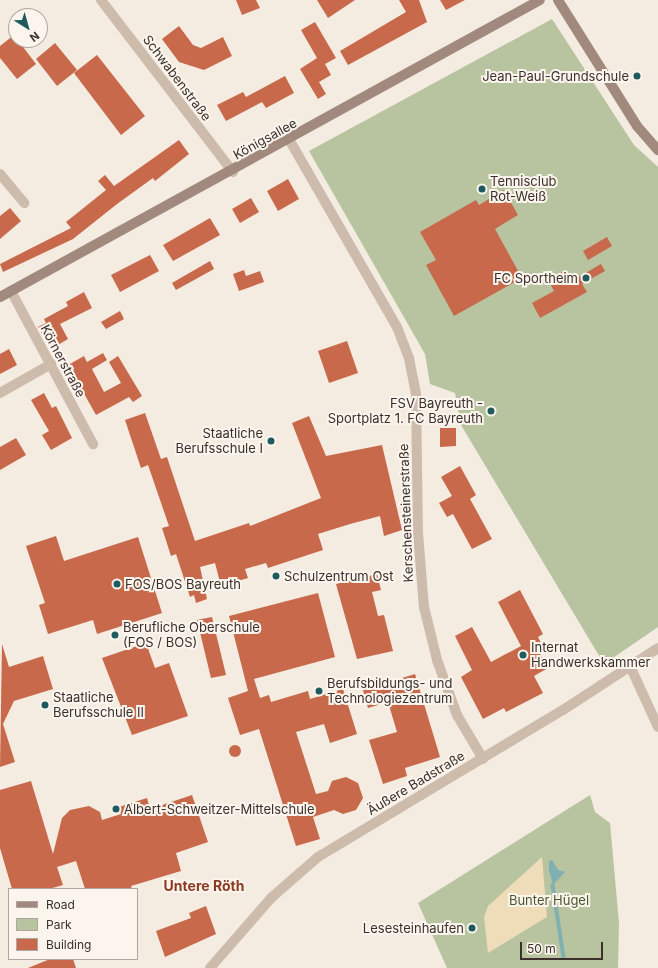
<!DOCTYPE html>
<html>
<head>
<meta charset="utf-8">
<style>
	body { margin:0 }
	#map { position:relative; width:658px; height:968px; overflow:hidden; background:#f4ebe1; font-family:Inter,sans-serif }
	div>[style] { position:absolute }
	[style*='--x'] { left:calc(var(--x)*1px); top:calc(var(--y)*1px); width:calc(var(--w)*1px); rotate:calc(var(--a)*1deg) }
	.green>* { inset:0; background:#b8c4a0 }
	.sand>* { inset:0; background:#efdcb8 }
	.water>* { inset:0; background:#7fb0b2 }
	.stream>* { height:3.5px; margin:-1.75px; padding:0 1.75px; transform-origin:1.75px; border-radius:1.75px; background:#7fb0b2 }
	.building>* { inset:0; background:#c8694b }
	.round { border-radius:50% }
	.street>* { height:10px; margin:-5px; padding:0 5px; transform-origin:5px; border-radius:5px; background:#cdbbac }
	.secondary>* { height:10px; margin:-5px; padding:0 5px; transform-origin:5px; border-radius:5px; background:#a18a7d }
	.dots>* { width:11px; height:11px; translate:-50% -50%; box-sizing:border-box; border:2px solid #fbf5ee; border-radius:50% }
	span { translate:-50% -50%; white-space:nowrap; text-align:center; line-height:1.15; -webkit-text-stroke:4px #fbf5ee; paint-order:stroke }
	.poi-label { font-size:13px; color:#3b302b }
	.right { translate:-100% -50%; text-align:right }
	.left { translate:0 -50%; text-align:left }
	.street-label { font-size:13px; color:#3b302b }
	.park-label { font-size:13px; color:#4a5a2e }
	.neighbourhood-label { font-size:14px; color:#8c3b22; font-weight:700 }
	.legend { position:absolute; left:8px; top:888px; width:130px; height:72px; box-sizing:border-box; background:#fbf5ee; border:1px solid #aea6a0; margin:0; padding:5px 7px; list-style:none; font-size:12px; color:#3b302b }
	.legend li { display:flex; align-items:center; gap:8px; height:20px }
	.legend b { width:20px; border:1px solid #aea6a0 }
	.north { position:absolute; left:8px; top:8px; width:40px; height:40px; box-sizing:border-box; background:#fbf5ee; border:1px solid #aea6a0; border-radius:50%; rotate:143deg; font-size:11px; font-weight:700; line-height:16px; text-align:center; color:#3b302b }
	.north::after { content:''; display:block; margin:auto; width:14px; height:18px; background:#1f5a5e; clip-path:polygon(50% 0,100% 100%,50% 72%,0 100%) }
	.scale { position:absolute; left:520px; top:942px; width:83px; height:18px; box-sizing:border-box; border:2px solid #3b302b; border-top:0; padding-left:5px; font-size:12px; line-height:14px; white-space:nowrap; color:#3b302b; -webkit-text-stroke:3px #fbf5ee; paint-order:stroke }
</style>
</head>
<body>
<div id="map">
	<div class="green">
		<div style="clip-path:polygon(552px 19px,634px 145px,658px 167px,658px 627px,604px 664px,461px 425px,455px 393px,430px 384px,425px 354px,309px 151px)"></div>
		<div style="clip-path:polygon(590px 795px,595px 812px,610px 823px,619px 923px,618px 968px,447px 968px,418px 903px)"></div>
	</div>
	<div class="sand">
		<div style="clip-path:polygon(542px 857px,547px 917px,488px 953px,484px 917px,488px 906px)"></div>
	</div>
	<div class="water">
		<div style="clip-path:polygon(552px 860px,558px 870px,565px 872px,553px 885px,549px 871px,549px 861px)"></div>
	</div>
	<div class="stream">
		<div style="--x:553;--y:885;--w:74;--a:81.4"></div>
	</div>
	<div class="building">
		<div style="clip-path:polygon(236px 0,256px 0,260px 8px,242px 15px)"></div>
		<div style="clip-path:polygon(317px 0,355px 0,328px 18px)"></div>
		<div style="clip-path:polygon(399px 0,419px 0,427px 22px,348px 65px,340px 51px,406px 12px)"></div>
		<div style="clip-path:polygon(440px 0,465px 0,446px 10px)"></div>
		<div style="clip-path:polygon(315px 22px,336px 58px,325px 64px,331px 75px,319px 82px,326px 94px,318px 99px,300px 69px,317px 58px,301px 30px)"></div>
		<div style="clip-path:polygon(179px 26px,193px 45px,201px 48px,223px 37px,232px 56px,204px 70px,179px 62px,162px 39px)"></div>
		<div style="clip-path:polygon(14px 35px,36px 64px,17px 79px,0 58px,0 46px)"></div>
		<div style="clip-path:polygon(55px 43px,77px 70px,57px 86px,36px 59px)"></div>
		<div style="clip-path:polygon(97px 55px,145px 116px,121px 135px,74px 73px)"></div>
		<div style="clip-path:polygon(285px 76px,294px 93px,266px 108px,262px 102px,226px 121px,217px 105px,243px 92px,246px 97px)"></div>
		<div style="clip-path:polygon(179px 140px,189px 154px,155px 181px,153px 178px,117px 204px,73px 239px,3px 272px,0 264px,71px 228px,66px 222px,106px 190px,98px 181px,105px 175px,114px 186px)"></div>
		<div style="clip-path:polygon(288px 179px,299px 199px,278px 211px,267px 191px)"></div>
		<div style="clip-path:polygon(504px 190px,518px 215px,495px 229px,522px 278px,454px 316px,426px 265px,436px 260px,420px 232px,476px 200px,479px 205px)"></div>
		<div style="clip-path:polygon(251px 198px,259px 212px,240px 223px,232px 209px)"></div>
		<div style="clip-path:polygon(10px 208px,21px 221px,0 239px,0 216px)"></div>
		<div style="clip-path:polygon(210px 218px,220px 235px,173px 261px,163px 245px)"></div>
		<div style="clip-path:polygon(607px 237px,612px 246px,588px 260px,583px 251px)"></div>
		<div style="clip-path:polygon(150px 255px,159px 271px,120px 292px,111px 275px)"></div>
		<div style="clip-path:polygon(210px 261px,214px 269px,176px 290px,172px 283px)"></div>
		<div style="clip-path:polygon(601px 264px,605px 271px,582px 284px,587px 292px,540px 318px,532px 303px,554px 291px,548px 280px,564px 271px,570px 282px)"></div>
		<div style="clip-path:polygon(244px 270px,246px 276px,260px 271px,264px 282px,239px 291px,233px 274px)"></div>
		<div style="clip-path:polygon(84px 292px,92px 308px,60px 324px,68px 339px,51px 349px,38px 327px,46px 323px,44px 319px,68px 306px,66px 302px)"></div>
		<div style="clip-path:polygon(120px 311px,124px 319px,106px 329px,101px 322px)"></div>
		<div style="clip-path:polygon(347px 341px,358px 373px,329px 383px,318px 351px)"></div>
		<div style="clip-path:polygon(9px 349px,17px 365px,0 374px,0 354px)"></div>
		<div style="clip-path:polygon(103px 353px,107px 360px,92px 369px,104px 392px,121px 383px,109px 362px,118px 356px,142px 396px,133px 402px,129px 397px,96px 415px,68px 365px,84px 356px,87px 362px)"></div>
		<div style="clip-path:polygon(44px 393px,52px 408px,56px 406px,72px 438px,51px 450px,42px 435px,49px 431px,31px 400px)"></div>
		<div style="clip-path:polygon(145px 413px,161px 459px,167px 457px,195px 541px,249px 523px,250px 526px,321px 498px,292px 423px,309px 416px,326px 456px,382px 445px,402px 530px,384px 536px,380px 516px,350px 524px,318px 534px,323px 550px,268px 568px,266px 563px,245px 569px,248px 578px,221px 586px,215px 563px,200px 567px,207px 599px,196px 603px,194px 595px,190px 597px,176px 554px,171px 556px,162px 528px,169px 526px,148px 465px,141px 468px,125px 420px)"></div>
		<div style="clip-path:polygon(440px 428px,456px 428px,456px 446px,440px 447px)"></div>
		<div style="clip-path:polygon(16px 438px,26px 455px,0 470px,0 447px)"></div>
		<div style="clip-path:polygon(460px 466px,476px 495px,470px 499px,492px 539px,472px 549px,453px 514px,447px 517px,439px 503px,452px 496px,441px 477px)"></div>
		<div style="clip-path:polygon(56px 536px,64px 561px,138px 537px,162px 613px,97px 634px,93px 620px,48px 634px,39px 605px,45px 603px,26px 546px)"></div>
		<div style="clip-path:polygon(377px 574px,381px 590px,372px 592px,378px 616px,384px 615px,393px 651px,357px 659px,336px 584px)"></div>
		<div style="clip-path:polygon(520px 590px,543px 634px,538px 637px,542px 645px,537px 648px,548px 668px,534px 676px,543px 693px,506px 712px,504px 708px,483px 719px,461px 677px,472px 670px,455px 636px,472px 627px,491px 662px,521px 646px,498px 602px)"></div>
		<div style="clip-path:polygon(318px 593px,335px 657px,254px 679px,260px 698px,269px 695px,271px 702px,308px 691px,310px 699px,343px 689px,357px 734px,330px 743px,324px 724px,296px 732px,316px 794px,328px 791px,332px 781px,346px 777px,358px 783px,363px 798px,356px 810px,343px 814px,334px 810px,313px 817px,320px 839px,296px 846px,259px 729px,240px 735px,228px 698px,248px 691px,229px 616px)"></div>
		<div style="clip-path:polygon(212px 617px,226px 675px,211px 678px,197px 620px)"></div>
		<div style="clip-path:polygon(146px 643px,155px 668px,169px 663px,188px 716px,132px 735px,102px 658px)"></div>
		<div style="clip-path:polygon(2px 644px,9px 667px,43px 656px,53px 689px,14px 701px,3px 724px,15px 762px,0 767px)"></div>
		<div style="clip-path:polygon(415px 674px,440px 757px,405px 768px,407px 776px,383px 784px,369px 740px,397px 732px,388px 702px,368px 708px,363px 690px)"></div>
		<div class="round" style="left:229px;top:745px;width:12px;height:12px"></div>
		<div style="clip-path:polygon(31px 781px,53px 854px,62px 818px,70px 810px,89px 806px,100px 812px,102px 820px,121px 814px,119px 807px,147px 798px,150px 809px,192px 795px,208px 842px,176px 853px,181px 871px,131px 886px,132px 889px,85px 889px,76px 861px,57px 867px,63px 885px,49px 889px,12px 889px,0 848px,0 790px)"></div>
		<div style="clip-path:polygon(206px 906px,216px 934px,165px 957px,156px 931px,191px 918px,189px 913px)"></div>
		<div style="clip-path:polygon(50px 959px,73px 959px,76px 968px,28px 968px)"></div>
	</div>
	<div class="street">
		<div style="--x:101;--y:0;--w:217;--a:52.5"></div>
		<div style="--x:290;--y:141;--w:215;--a:60.1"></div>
		<div style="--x:397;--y:327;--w:33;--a:69"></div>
		<div style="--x:409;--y:358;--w:37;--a:79"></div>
		<div style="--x:416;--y:394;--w:139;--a:89.2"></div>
		<div style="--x:418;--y:533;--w:74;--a:85.4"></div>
		<div style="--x:424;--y:607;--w:55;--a:76.2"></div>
		<div style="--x:437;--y:660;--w:59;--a:70"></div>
		<div style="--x:457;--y:715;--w:51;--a:59.4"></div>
		<div style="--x:0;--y:174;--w:38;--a:50"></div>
		<div style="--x:11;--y:291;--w:174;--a:61.8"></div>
		<div style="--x:0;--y:393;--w:59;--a:-29.6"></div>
		<div style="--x:630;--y:666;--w:67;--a:65.3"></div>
		<div style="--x:210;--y:968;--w:93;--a:-48.9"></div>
		<div style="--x:271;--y:898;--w:62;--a:-41.1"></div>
		<div style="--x:318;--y:857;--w:286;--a:-31"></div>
		<div style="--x:563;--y:710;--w:113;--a:-33.1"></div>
	</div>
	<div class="secondary">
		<div style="--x:558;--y:0;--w:149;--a:57.9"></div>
		<div style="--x:637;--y:126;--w:32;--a:49"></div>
		<div style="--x:0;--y:297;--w:616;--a:-28.81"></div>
	</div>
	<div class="dots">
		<div style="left:637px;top:76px;background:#1f5a5e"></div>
		<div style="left:482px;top:189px;background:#1f5a5e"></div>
		<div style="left:586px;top:278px;background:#1f5a5e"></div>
		<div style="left:491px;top:411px;background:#1f5a5e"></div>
		<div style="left:271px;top:441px;background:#1f5a5e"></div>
		<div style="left:276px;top:576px;background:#1f5a5e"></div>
		<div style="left:117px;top:584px;background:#1f5a5e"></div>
		<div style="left:115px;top:635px;background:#1f5a5e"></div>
		<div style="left:523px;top:655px;background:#1f5a5e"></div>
		<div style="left:319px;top:691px;background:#1f5a5e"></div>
		<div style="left:45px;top:705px;background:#1f5a5e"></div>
		<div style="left:116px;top:809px;background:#1f5a5e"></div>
		<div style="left:472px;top:928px;background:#1f5a5e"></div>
	</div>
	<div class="poi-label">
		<span class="right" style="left:629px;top:76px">Jean-Paul-Grundschule</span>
		<span class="left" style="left:490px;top:189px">Tennisclub<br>Rot-Weiß</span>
		<span class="right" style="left:578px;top:278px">FC Sportheim</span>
		<span class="right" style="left:483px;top:411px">FSV Bayreuth -<br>Sportplatz 1. FC Bayreuth</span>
		<span class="right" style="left:263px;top:441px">Staatliche<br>Berufsschule I</span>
		<span class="left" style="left:284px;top:576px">Schulzentrum Ost</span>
		<span class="left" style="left:125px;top:584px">FOS/BOS Bayreuth</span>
		<span class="left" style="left:123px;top:635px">Berufliche Oberschule<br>(FOS / BOS)</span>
		<span class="left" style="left:531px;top:655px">Internat<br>Handwerkskammer</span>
		<span class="left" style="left:327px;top:691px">Berufsbildungs- und<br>Technologiezentrum</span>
		<span class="left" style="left:53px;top:705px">Staatliche<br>Berufsschule II</span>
		<span class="left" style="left:124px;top:809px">Albert-Schweitzer-Mittelschule</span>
		<span class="right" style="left:464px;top:928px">Lesesteinhaufen</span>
	</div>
	<div class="street-label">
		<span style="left:177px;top:78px;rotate:53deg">Schwabenstraße</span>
		<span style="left:265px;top:139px;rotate:-29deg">Königsallee</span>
		<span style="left:63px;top:361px;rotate:62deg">Körnerstraße</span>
		<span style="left:406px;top:513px;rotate:-92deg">Kerschensteinerstraße</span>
		<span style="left:416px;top:783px;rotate:-31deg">Äußere Badstraße</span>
	</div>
	<div class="park-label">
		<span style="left:549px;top:900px">Bunter Hügel</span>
	</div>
	<div class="neighbourhood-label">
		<span style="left:204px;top:886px">Untere Röth</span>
	</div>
	<ul class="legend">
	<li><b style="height:5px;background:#a18a7d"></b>Road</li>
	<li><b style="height:11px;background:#b8c4a0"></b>Park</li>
	<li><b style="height:11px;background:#c8694b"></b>Building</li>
	</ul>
	<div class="north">N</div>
	<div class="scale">50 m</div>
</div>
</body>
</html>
